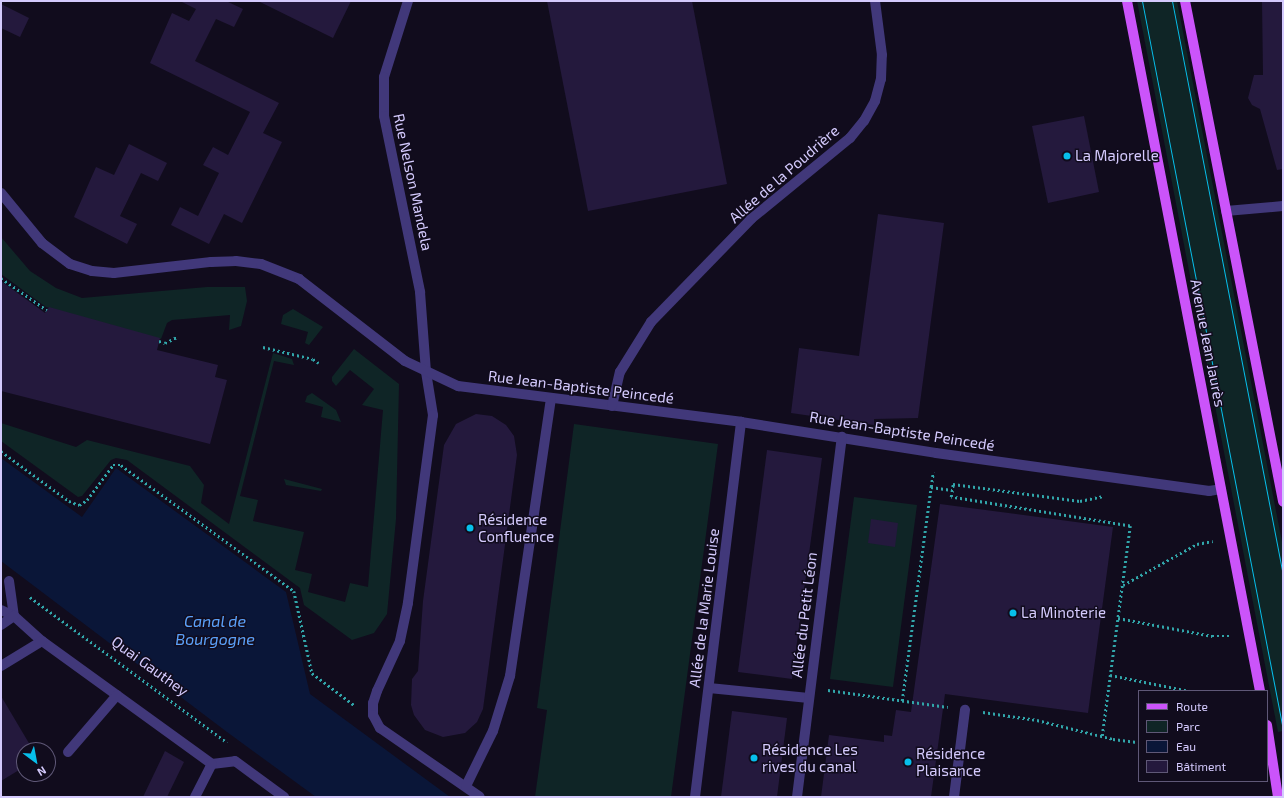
<!DOCTYPE html>
<html>
<head>
<meta charset="utf-8">
<style>
	body { margin:0 }
	#map { position:relative; width:1284px; height:798px; overflow:hidden; background:#110c1d; font-family:"Exo 2",sans-serif }
	div>[style] { position:absolute }
	[style*='--x'] { left:calc(var(--x)*1px); top:calc(var(--y)*1px); width:calc(var(--w)*1px); rotate:calc(var(--a)*1deg) }
	.green>* { inset:0; background:#0f2526 }
	.water>* { inset:0; background:#0a1638 }
	.building>* { inset:0; background:#24193d }
	.path>* { height:2.5px; margin-top:-1.25px; transform-origin:0; background:repeating-linear-gradient(90deg,#31a6aa 0 2px,transparent 0 5px) }
	.minor>* { height:10px; margin:-5px; padding:0 5px; transform-origin:5px; border-radius:5px; background:#41387a }
	.major>* { height:10px; margin:-5px; padding:0 5px; transform-origin:5px; border-radius:5px; background:#cb54fa }
	.tram>* { height:1px; margin:-0.5px; padding:0 0.5px; transform-origin:0.5px; border-radius:0.5px; background:#07bfeb }
	.dots>* { width:11px; height:11px; translate:-50% -50%; box-sizing:border-box; border:2px solid #110c1d; border-radius:50% }
	span { translate:-50% -50%; white-space:nowrap; text-align:center; line-height:1.15; -webkit-text-stroke:3px #110c1d; paint-order:stroke }
	.poi-label { font-size:15px; color:#d4cafd }
	.left { translate:0 -50%; text-align:left }
	.street-label { font-size:15px; color:#d4cafd }
	.water-label { font-size:16px; color:#5ba1fa; font-style:italic }
	.frame { position:absolute; inset:0; border:2px solid #d4cafd; pointer-events:none }
	.legend { position:absolute; left:1138px; top:690px; width:130px; height:92px; box-sizing:border-box; background:#110c1d; border:1px solid #5f5877; margin:0; padding:5px 7px; list-style:none; font-size:12px; color:#d4cafd }
	.legend li { display:flex; align-items:center; gap:8px; height:20px }
	.legend b { width:20px; border:1px solid #5f5877 }
	.north { position:absolute; left:16px; top:742px; width:40px; height:40px; box-sizing:border-box; background:#110c1d; border:1px solid #5f5877; border-radius:50%; rotate:148deg; font-size:11px; font-weight:700; line-height:16px; text-align:center; color:#d4cafd }
	.north::after { content:''; display:block; margin:auto; width:14px; height:18px; background:#07bfeb; clip-path:polygon(50% 0,100% 100%,50% 72%,0 100%) }
</style>
</head>
<body>
<div id="map">
	<div class="green">
		<div style="clip-path:polygon(1137px 1px,1177px 1px,1283px 547px,1283px 731px,1278px 732px)"></div>
		<div style="clip-path:polygon(1px 237px,30px 271px,56px 288px,82px 298px,207px 287px,245px 287px,247px 301px,241px 326px,229px 330px,230px 315px,172px 320px,167px 323px,161px 339px,46px 307px,1px 274px)"></div>
		<div style="clip-path:polygon(293px 309px,323px 327px,309px 345px,305px 343px,308px 332px,281px 324px,283px 315px)"></div>
		<div style="clip-path:polygon(354px 349px,399px 384px,396px 519px,387px 614px,374px 633px,352px 640px,304px 605px,300px 588px,127px 460px,116px 458px,111px 460px,82px 496px,78px 497px,1px 441px,1px 423px,76px 447px,87px 440px,190px 466px,204px 485px,201px 503px,229px 524px,273px 353px,292px 359px,294px 365px,274px 361px,240px 496px,258px 500px,253px 521px,304px 532px,295px 570px,312px 574px,308px 592px,345px 602px,350px 583px,368px 587px,383px 410px,362px 405px,374px 389px,350px 370px,336px 386px,332px 381px,332px 377px)"></div>
		<div style="clip-path:polygon(312px 393px,336px 410px,341px 422px,321px 417px,323px 407px,305px 402px,307px 396px)"></div>
		<div style="clip-path:polygon(574px 424px,718px 444px,671px 797px,535px 797px,547px 710px,537px 708px)"></div>
		<div style="clip-path:polygon(284px 479px,322px 489px,321px 491px,286px 485px)"></div>
		<div style="clip-path:polygon(854px 497px,917px 505px,893px 687px,830px 679px)"></div>
	</div>
	<div class="water">
		<div style="clip-path:polygon(1px 458px,82px 517px,116px 468px,286px 592px,310px 694px,450px 797px,316px 797px,227px 732px,1px 561px)"></div>
	</div>
	<div class="building">
		<div style="clip-path:polygon(180px 1px,226px 1px,243px 9px,234px 27px,216px 19px,195px 61px,279px 103px,263px 133px,282px 142px,242px 223px,224px 214px,209px 244px,171px 225px,180px 207px,198px 216px,219px 173px,203px 165px,213px 147px,228px 155px,250px 112px,150px 63px,172px 13px,189px 21px,196px 9px)"></div>
		<div style="clip-path:polygon(258px 1px,351px 1px,333px 38px)"></div>
		<div style="clip-path:polygon(547px 1px,692px 1px,727px 184px,588px 211px)"></div>
		<div style="clip-path:polygon(1262px 1px,1283px 1px,1283px 169px,1277px 170px,1260px 109px,1252px 105px,1248px 98px,1254px 75px,1263px 75px)"></div>
		<div style="clip-path:polygon(1px 4px,29px 18px,20px 37px,1px 28px)"></div>
		<div style="clip-path:polygon(1084px 116px,1099px 192px,1048px 203px,1032px 126px)"></div>
		<div style="clip-path:polygon(129px 144px,167px 163px,158px 181px,141px 173px,120px 216px,137px 224px,127px 244px,74px 217px,96px 167px,114px 175px)"></div>
		<div style="clip-path:polygon(878px 214px,944px 223px,918px 418px,874px 419px,874px 425px,791px 413px,799px 348px,859px 356px)"></div>
		<div style="clip-path:polygon(1px 281px,45px 313px,49px 307px,160px 338px,157px 350px,218px 365px,215px 377px,227px 380px,210px 444px,1px 391px)"></div>
		<div style="clip-path:polygon(476px 414px,492px 416px,506px 425px,514px 436px,517px 455px,483px 709px,477px 722px,465px 733px,443px 737px,425px 730px,414px 715px,411px 705px,412px 679px,418px 671px,423px 601px,444px 445px,456px 424px)"></div>
		<div style="clip-path:polygon(767px 450px,822px 458px,792px 679px,738px 672px)"></div>
		<div style="clip-path:polygon(940px 504px,1113px 527px,1088px 713px,945px 694px,931px 797px,821px 797px,829px 735px,884px 742px,884px 735px,892px 736px,896px 710px,911px 712px)"></div>
		<div style="clip-path:polygon(871px 519px,898px 523px,895px 547px,868px 543px)"></div>
		<div style="clip-path:polygon(1px 696px,33px 750px,24px 750px,24px 767px,1px 781px)"></div>
		<div style="clip-path:polygon(732px 711px,787px 718px,777px 797px,721px 797px)"></div>
		<div style="clip-path:polygon(165px 751px,184px 762px,167px 797px,143px 797px)"></div>
	</div>
	<div class="path">
		<div style="--x:1;--y:278;--w:56;--a:34.8"></div>
		<div style="--x:159;--y:341;--w:6;--a:18"></div>
		<div style="--x:165;--y:343;--w:13;--a:-27"></div>
		<div style="--x:263;--y:347;--w:51;--a:13.5"></div>
		<div style="--x:313;--y:359;--w:7;--a:34"></div>
		<div style="--x:1;--y:451;--w:84;--a:36.3"></div>
		<div style="--x:69;--y:501;--w:11;--a:22"></div>
		<div style="--x:79;--y:505;--w:9;--a:-32"></div>
		<div style="--x:87;--y:500;--w:44;--a:-53.4"></div>
		<div style="--x:113;--y:465;--w:8;--a:0"></div>
		<div style="--x:121;--y:465;--w:214;--a:36.1"></div>
		<div style="--x:294;--y:591;--w:84;--a:77.6"></div>
		<div style="--x:312;--y:673;--w:53;--a:37.3"></div>
		<div style="--x:931;--y:487;--w:15;--a:-82"></div>
		<div style="--x:1123;--y:585;--w:85;--a:-29"></div>
		<div style="--x:1197;--y:544;--w:16;--a:-11"></div>
		<div style="--x:30;--y:597;--w:245;--a:36.4"></div>
		<div style="--x:1118;--y:618;--w:96;--a:10.8"></div>
		<div style="--x:1212;--y:636;--w:19;--a:0"></div>
		<div style="--x:1110;--y:675;--w:81;--a:11.4"></div>
		<div style="--x:828;--y:690;--w:121;--a:8.1"></div>
		<div style="--x:902;--y:701;--w:216;--a:-82.3"></div>
		<div style="--x:931;--y:487;--w:21;--a:8"></div>
		<div style="--x:983;--y:712;--w:55;--a:8.4"></div>
		<div style="--x:1037;--y:720;--w:78;--a:14"></div>
		<div style="--x:1113;--y:739;--w:26;--a:7"></div>
		<div style="--x:1102;--y:736;--w:212;--a:-82.4"></div>
		<div style="--x:1130;--y:526;--w:181;--a:-170.8"></div>
		<div style="--x:951;--y:497;--w:13;--a:-81"></div>
		<div style="--x:953;--y:484;--w:128;--a:7.6"></div>
		<div style="--x:1080;--y:501;--w:24;--a:-12"></div>
	</div>
	<div class="minor">
		<div style="--x:408;--y:1;--w:80;--a:107.5"></div>
		<div style="--x:384;--y:77;--w:39;--a:90"></div>
		<div style="--x:384;--y:116;--w:180;--a:78.4"></div>
		<div style="--x:420;--y:292;--w:80;--a:85.7"></div>
		<div style="--x:426;--y:372;--w:44;--a:80.8"></div>
		<div style="--x:433;--y:415;--w:190;--a:97.6"></div>
		<div style="--x:408;--y:603;--w:39;--a:102"></div>
		<div style="--x:400;--y:641;--w:55;--a:114.7"></div>
		<div style="--x:377;--y:691;--w:13;--a:108"></div>
		<div style="--x:373;--y:703;--w:12;--a:90"></div>
		<div style="--x:373;--y:715;--w:15;--a:62"></div>
		<div style="--x:380;--y:728;--w:121;--a:34.6"></div>
		<div style="--x:1;--y:193;--w:65;--a:50.6"></div>
		<div style="--x:42;--y:243;--w:35;--a:37"></div>
		<div style="--x:70;--y:264;--w:23;--a:18"></div>
		<div style="--x:92;--y:271;--w:22;--a:5"></div>
		<div style="--x:114;--y:273;--w:98;--a:-6.5"></div>
		<div style="--x:211;--y:262;--w:25;--a:-2"></div>
		<div style="--x:236;--y:261;--w:25;--a:7"></div>
		<div style="--x:261;--y:264;--w:41;--a:21.5"></div>
		<div style="--x:299;--y:279;--w:134;--a:37.7"></div>
		<div style="--x:405;--y:361;--w:59;--a:25.3"></div>
		<div style="--x:458;--y:386;--w:285;--a:7.2"></div>
		<div style="--x:741;--y:422;--w:197;--a:9"></div>
		<div style="--x:936;--y:453;--w:276;--a:7.9"></div>
		<div style="--x:1209;--y:491;--w:12;--a:-9"></div>
		<div style="--x:1226;--y:211;--w:57;--a:-5"></div>
		<div style="--x:612;--y:406;--w:35;--a:-77"></div>
		<div style="--x:620;--y:372;--w:59;--a:-58.2"></div>
		<div style="--x:651;--y:322;--w:144;--a:-45.8"></div>
		<div style="--x:751;--y:219;--w:128;--a:-39.3"></div>
		<div style="--x:850;--y:138;--w:22;--a:-51"></div>
		<div style="--x:864;--y:121;--w:23;--a:-61"></div>
		<div style="--x:875;--y:101;--w:23;--a:-75"></div>
		<div style="--x:881;--y:79;--w:24;--a:-88"></div>
		<div style="--x:882;--y:55;--w:54;--a:-97.4"></div>
		<div style="--x:9;--y:581;--w:35;--a:82"></div>
		<div style="--x:1;--y:610;--w:14;--a:25"></div>
		<div style="--x:14;--y:616;--w:38;--a:42"></div>
		<div style="--x:42;--y:641;--w:210;--a:35.9"></div>
		<div style="--x:212;--y:764;--w:23;--a:-7"></div>
		<div style="--x:235;--y:761;--w:61;--a:36.3"></div>
		<div style="--x:1;--y:625;--w:16;--a:-35"></div>
		<div style="--x:1;--y:666;--w:48;--a:-31.4"></div>
		<div style="--x:709;--y:688;--w:100;--a:5.7"></div>
		<div style="--x:68;--y:752;--w:75;--a:-49.3"></div>
		<div style="--x:466;--y:786;--w:61;--a:-63.9"></div>
		<div style="--x:493;--y:731;--w:58;--a:-72.8"></div>
		<div style="--x:510;--y:676;--w:281;--a:-81.6"></div>
		<div style="--x:195;--y:797;--w:37;--a:-63"></div>
		<div style="--x:695;--y:797;--w:378;--a:-83"></div>
		<div style="--x:797;--y:797;--w:363;--a:-82.9"></div>
		<div style="--x:954;--y:797;--w:88;--a:-82.8"></div>
	</div>
	<div class="major">
		<div style="--x:1127;--y:1;--w:703;--a:79.09"></div>
		<div style="--x:1185;--y:1;--w:510;--a:78.91"></div>
		<div style="--x:1267;--y:725;--w:73;--a:81.3"></div>
	</div>
	<div class="tram">
		<div style="--x:1142;--y:1;--w:743;--a:79.05"></div>
		<div style="--x:1172;--y:1;--w:585;--a:79.06"></div>
	</div>
	<div class="dots">
		<div style="left:1067px;top:156px;background:#07bfeb"></div>
		<div style="left:470px;top:528px;background:#07bfeb"></div>
		<div style="left:1013px;top:613px;background:#07bfeb"></div>
		<div style="left:754px;top:758px;background:#07bfeb"></div>
		<div style="left:908px;top:762px;background:#07bfeb"></div>
	</div>
	<div class="poi-label">
		<span class="left" style="left:1075px;top:156px">La Majorelle</span>
		<span class="left" style="left:478px;top:528px">Résidence<br>Confluence</span>
		<span class="left" style="left:1021px;top:613px">La Minoterie</span>
		<span class="left" style="left:762px;top:758px">Résidence Les<br>rives du canal</span>
		<span class="left" style="left:916px;top:762px">Résidence<br>Plaisance</span>
	</div>
	<div class="street-label">
		<span style="left:784px;top:174px;rotate:-41deg">Allée de la Poudrière</span>
		<span style="left:413px;top:182px;rotate:78deg">Rue Nelson Mandela</span>
		<span style="left:1208px;top:343px;rotate:79deg">Avenue Jean Jaurès</span>
		<span style="left:581px;top:387px;rotate:7deg">Rue Jean-Baptiste Peincedé</span>
		<span style="left:902px;top:431px;rotate:9deg">Rue Jean-Baptiste Peincedé</span>
		<span style="left:704px;top:608px;rotate:-83deg">Allée de la Marie Louise</span>
		<span style="left:804px;top:615px;rotate:-83deg">Allée du Petit Léon</span>
		<span style="left:150px;top:666px;rotate:36deg">Quai Gauthey</span>
	</div>
	<div class="water-label">
		<span style="left:215px;top:630px">Canal de<br>Bourgogne</span>
	</div>
	<div class="frame"></div>
	<ul class="legend">
	<li><b style="height:5px;background:#cb54fa"></b>Route</li>
	<li><b style="height:11px;background:#0f2526"></b>Parc</li>
	<li><b style="height:11px;background:#0a1638"></b>Eau</li>
	<li><b style="height:11px;background:#24193d"></b>Bâtiment</li>
	</ul>
	<div class="north">N</div>
</div>
</body>
</html>
